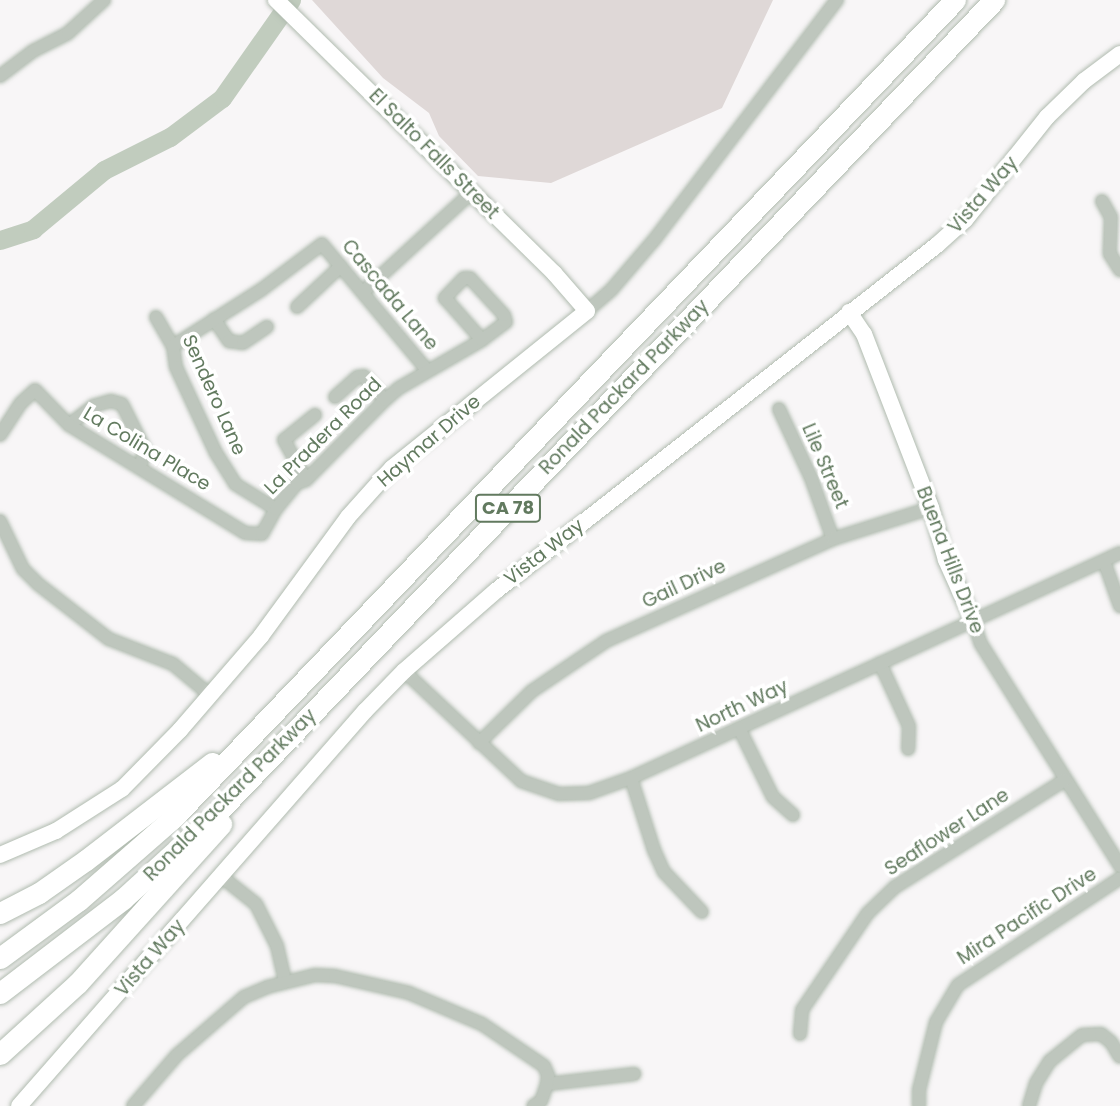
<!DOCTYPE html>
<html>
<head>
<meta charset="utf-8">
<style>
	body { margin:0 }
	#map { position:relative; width:1120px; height:1106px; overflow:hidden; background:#f8f6f7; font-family:Poppins,sans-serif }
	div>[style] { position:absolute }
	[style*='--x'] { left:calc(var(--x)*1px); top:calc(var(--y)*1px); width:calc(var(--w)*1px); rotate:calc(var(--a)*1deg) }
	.green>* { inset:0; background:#dfd8d7 }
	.river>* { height:19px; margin:-9.5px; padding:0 9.5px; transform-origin:9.5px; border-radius:9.5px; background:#c1ccbe }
	.roads { filter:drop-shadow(0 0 2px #b0bbaf) drop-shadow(0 0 2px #b0bbaf) }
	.street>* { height:12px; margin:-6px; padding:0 6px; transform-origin:6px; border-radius:6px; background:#bec6bd }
	.secondary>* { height:16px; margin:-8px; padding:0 8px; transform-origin:8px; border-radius:8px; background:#fff }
	.highway>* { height:21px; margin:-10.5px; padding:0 10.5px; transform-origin:10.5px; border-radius:10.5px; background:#fff }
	span { translate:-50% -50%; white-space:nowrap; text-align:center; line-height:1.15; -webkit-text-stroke:7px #fff; paint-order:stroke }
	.shield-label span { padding:2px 5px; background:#fff; border:2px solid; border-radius:5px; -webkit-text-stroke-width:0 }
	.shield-label { font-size:18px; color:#627a5f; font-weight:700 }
	.street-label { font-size:19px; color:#627a5f }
</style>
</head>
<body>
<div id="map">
	<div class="green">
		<div style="clip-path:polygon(312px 0,773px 0,722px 108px,551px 183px,478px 176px,439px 136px,429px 113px,383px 78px)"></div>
	</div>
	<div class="river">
		<div style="--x:0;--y:240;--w:35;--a:-18"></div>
		<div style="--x:33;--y:229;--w:92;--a:-39.7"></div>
		<div style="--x:104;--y:170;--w:74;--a:-26.6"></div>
		<div style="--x:170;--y:137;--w:65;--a:-36.9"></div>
		<div style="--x:222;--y:98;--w:120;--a:-54.9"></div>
	</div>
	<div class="roads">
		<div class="street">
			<div style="--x:0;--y:76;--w:41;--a:-37.1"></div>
			<div style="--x:33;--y:51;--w:39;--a:-27"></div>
			<div style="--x:68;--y:33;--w:49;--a:-42.5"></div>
			<div style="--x:1102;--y:201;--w:18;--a:61"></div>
			<div style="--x:1111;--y:217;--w:37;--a:92"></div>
			<div style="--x:1110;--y:254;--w:19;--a:58"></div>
			<div style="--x:363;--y:292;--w:148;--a:-42.5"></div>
			<div style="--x:297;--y:307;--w:60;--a:-43"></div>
			<div style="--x:587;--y:311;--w:33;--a:-41"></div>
			<div style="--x:612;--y:289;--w:65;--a:-49.4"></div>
			<div style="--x:654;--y:240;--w:302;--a:-52.7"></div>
			<div style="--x:156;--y:317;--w:34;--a:60"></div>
			<div style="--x:173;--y:346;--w:21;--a:82"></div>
			<div style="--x:176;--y:367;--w:95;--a:65.1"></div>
			<div style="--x:216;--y:453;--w:36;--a:58"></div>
			<div style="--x:235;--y:484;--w:48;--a:31.4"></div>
			<div style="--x:214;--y:319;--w:27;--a:56"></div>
			<div style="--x:229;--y:341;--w:14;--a:8"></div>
			<div style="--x:243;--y:343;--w:29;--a:-34"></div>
			<div style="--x:173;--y:346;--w:104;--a:-32.5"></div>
			<div style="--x:261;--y:290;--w:76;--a:-37"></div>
			<div style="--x:322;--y:244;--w:164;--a:50.2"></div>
			<div style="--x:335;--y:397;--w:30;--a:-42"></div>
			<div style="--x:357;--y:377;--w:7;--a:-8"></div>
			<div style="--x:364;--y:376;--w:32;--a:49"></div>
			<div style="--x:779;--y:409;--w:76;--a:65.1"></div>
			<div style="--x:811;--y:478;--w:65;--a:70.2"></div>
			<div style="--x:69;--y:425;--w:31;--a:-38"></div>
			<div style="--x:93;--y:406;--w:19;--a:-16"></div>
			<div style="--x:111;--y:401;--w:11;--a:15"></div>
			<div style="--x:122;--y:404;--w:51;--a:63.4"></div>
			<div style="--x:145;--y:450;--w:17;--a:107"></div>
			<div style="--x:0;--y:435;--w:38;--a:-57"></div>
			<div style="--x:21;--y:403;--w:19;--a:-43"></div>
			<div style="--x:35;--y:390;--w:49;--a:45.8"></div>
			<div style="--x:69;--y:425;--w:206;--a:31.5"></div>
			<div style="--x:245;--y:533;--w:17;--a:3"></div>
			<div style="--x:262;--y:534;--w:29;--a:-61"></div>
			<div style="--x:276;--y:509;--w:33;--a:-51"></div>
			<div style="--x:297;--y:483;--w:9;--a:-18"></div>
			<div style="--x:306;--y:480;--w:112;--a:-45.4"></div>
			<div style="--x:385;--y:400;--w:18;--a:-41"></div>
			<div style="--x:399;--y:388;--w:96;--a:-30"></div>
			<div style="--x:482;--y:340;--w:30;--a:-37"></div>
			<div style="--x:506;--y:322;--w:7;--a:-106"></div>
			<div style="--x:504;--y:315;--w:50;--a:-132.6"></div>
			<div style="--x:470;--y:278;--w:6;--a:180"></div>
			<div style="--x:464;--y:278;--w:28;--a:134"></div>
			<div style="--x:445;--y:298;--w:56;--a:48.6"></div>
			<div style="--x:306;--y:480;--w:46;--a:-118.8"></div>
			<div style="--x:284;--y:440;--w:40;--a:-39"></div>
			<div style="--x:0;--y:521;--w:53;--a:64.4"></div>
			<div style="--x:23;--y:569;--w:21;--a:45"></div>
			<div style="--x:38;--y:584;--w:90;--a:37.8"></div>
			<div style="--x:109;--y:639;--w:69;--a:21.3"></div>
			<div style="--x:173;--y:664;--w:48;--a:40"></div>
			<div style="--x:1104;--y:561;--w:48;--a:70.4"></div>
			<div style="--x:973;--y:620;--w:25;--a:72"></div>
			<div style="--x:981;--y:644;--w:262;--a:57.9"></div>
			<div style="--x:880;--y:663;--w:69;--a:65.3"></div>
			<div style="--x:909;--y:726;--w:23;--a:92"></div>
			<div style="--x:404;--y:671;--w:161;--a:43.2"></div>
			<div style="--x:521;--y:781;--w:40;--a:18.9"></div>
			<div style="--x:559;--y:794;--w:30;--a:-2"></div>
			<div style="--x:589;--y:793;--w:45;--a:-19.7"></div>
			<div style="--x:631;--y:778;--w:538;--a:-24.71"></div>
			<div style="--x:739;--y:728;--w:77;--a:63.8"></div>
			<div style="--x:773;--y:797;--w:27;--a:42"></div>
			<div style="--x:479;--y:743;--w:74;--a:-44.5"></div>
			<div style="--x:532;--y:691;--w:89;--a:-34"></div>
			<div style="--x:606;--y:641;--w:249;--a:-24.2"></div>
			<div style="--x:833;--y:539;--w:103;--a:-17.6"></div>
			<div style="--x:631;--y:778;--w:76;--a:72.3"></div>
			<div style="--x:654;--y:850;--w:24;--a:66"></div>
			<div style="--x:664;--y:872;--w:55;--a:46.5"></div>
			<div style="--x:222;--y:877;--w:43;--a:38.5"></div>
			<div style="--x:256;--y:904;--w:47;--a:63.4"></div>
			<div style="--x:277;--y:946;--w:37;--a:77"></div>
			<div style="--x:800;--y:1034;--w:24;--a:-85"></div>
			<div style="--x:802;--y:1010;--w:117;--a:-55.8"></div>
			<div style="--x:868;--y:913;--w:37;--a:-44"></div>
			<div style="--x:895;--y:887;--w:201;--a:-32.2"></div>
			<div style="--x:547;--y:1084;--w:88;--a:-6.6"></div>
			<div style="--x:133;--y:1106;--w:67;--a:-49.2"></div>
			<div style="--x:177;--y:1055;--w:89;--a:-40.9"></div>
			<div style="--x:244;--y:997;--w:25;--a:-23"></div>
			<div style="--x:267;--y:987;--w:49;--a:-14"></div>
			<div style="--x:315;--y:975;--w:20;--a:3"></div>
			<div style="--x:335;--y:976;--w:76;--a:12.9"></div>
			<div style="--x:409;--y:993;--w:79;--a:23"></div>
			<div style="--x:482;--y:1024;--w:75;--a:34.1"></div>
			<div style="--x:544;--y:1066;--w:10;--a:66"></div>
			<div style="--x:548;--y:1075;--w:9;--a:96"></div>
			<div style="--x:547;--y:1084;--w:18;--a:109"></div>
			<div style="--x:541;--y:1101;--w:9;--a:148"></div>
			<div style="--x:919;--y:1106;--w:16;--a:-90"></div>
			<div style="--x:919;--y:1090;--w:70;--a:-76"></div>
			<div style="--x:936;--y:1022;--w:43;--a:-59.3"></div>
			<div style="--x:958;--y:985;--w:194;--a:-33.4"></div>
			<div style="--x:1029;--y:1106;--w:24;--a:-73"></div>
			<div style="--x:1036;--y:1083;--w:26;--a:-58"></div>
			<div style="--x:1050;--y:1061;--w:41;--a:-39.1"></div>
			<div style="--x:1082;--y:1035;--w:19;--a:-3"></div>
			<div style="--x:1101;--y:1034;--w:13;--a:39"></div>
			<div style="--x:1111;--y:1042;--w:17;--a:59"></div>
		</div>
		<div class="secondary">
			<div style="--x:849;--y:312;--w:27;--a:56"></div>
			<div style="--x:864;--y:334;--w:186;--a:68.9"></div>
			<div style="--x:931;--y:508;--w:54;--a:73.9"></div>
			<div style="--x:946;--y:560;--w:66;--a:65.8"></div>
			<div style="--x:0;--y:855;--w:61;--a:-23.2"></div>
			<div style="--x:56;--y:831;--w:78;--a:-32.5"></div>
			<div style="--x:122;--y:789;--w:83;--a:-45.5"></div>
			<div style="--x:180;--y:730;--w:124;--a:-49.2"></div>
			<div style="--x:261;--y:636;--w:147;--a:-53.8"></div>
			<div style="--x:348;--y:517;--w:66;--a:-48.1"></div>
			<div style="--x:392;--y:468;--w:250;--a:-38.8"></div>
			<div style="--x:587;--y:311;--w:50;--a:-131"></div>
			<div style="--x:554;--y:273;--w:390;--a:-135.5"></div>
			<div style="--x:19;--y:1106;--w:525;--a:-48.78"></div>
			<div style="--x:365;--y:711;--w:56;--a:-45.7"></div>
			<div style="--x:404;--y:671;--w:123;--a:-41.1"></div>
			<div style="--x:497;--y:590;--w:559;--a:-38.1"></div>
			<div style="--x:937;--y:245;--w:38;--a:-42"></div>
			<div style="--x:965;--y:220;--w:132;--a:-51.5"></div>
			<div style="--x:1047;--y:117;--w:52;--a:-44.2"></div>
			<div style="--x:1084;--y:81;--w:45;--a:-36.9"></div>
		</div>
		<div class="highway">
			<div style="--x:0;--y:913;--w:44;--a:-27.1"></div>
			<div style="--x:39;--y:893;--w:57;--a:-35.1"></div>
			<div style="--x:86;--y:860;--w:159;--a:-37.6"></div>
			<div style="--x:0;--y:958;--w:98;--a:-36.3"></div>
			<div style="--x:79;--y:900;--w:123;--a:-41.1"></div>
			<div style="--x:172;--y:819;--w:1133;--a:-46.29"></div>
			<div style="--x:0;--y:993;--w:155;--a:-37.4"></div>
			<div style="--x:123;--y:899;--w:123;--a:-42.4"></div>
			<div style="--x:214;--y:816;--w:1129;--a:-46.29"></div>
			<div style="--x:0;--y:1054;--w:105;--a:-42.3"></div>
			<div style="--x:78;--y:983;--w:214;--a:-48"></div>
		</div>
	</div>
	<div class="shield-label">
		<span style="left:508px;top:508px">CA 78</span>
	</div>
	<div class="street-label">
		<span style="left:434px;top:154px;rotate:45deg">El Salto Falls Street</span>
		<span style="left:983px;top:195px;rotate:-49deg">Vista Way</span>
		<span style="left:390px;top:295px;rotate:50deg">Cascada Lane</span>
		<span style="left:624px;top:387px;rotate:-46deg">Ronald Packard Parkway</span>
		<span style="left:214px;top:395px;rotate:66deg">Sendero Lane</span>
		<span style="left:323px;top:436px;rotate:-45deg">La Pradera Road</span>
		<span style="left:429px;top:441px;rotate:-41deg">Haymar Drive</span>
		<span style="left:147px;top:449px;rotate:31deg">La Colina Place</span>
		<span style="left:825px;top:466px;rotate:67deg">Lile Street</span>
		<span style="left:544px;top:552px;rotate:-38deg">Vista Way</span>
		<span style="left:950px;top:560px;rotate:69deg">Buena Hills Drive</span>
		<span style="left:684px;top:584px;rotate:-25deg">Gail Drive</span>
		<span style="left:742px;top:706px;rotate:-25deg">North Way</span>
		<span style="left:230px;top:795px;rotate:-45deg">Ronald Packard Parkway</span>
		<span style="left:947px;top:832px;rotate:-33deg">Seaflower Lane</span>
		<span style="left:1027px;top:916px;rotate:-33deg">Mira Pacific Drive</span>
		<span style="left:150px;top:958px;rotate:-49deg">Vista Way</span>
	</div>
</div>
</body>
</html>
